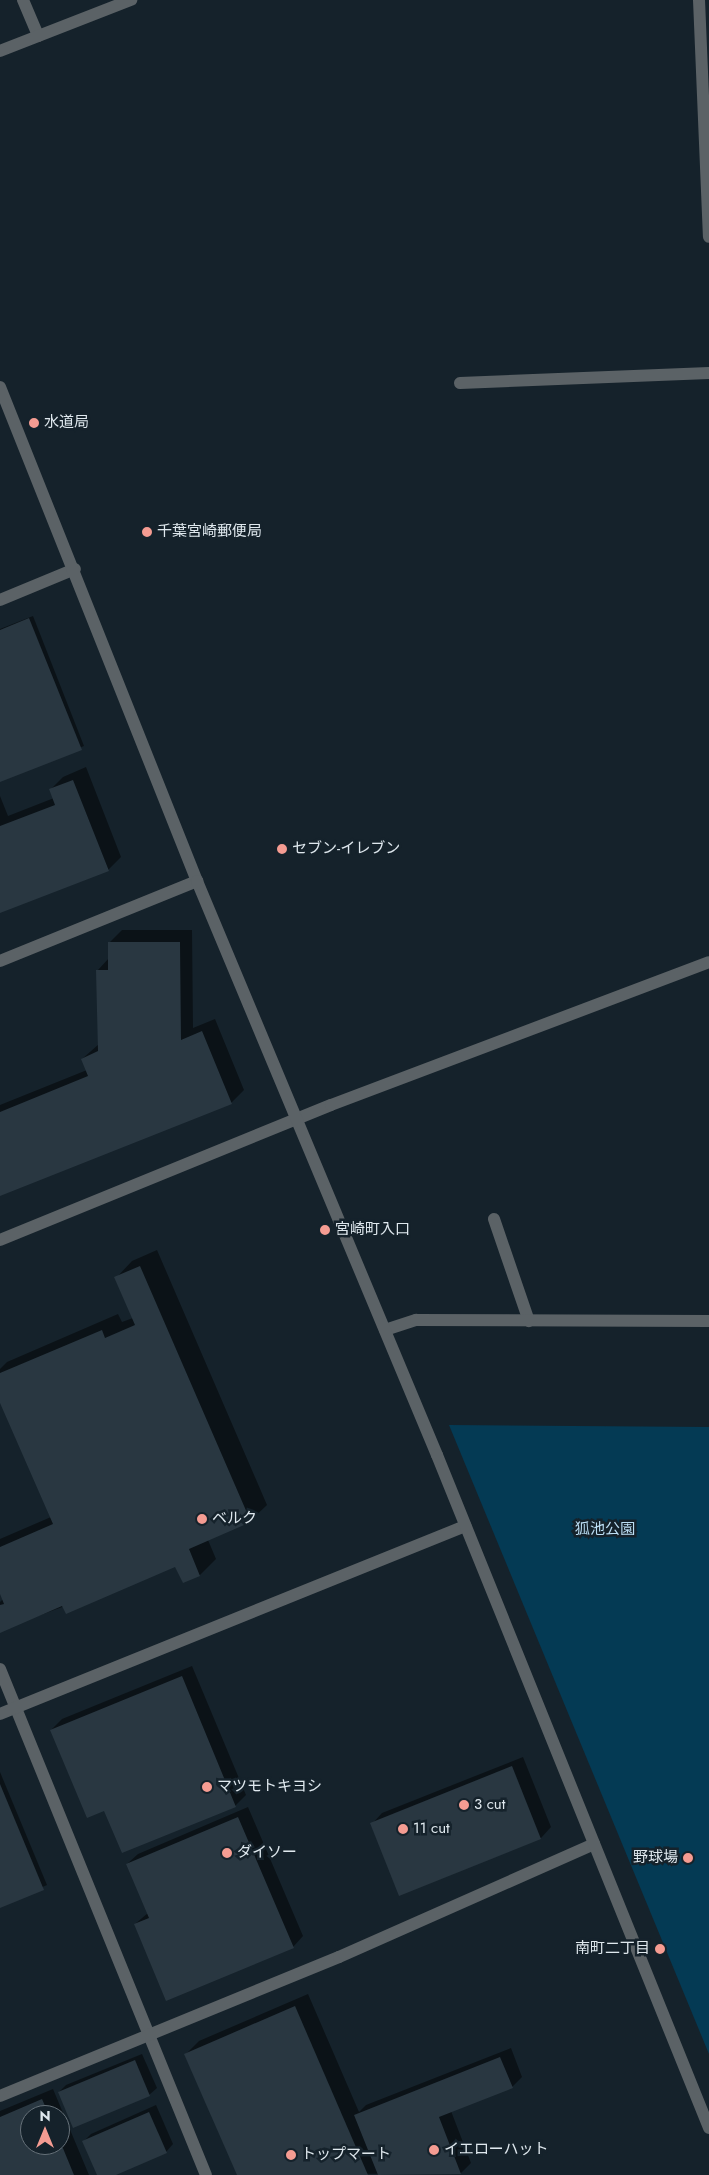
<!DOCTYPE html>
<html>
<head>
<meta charset="utf-8">
<style>
	body { margin:0 }
	#map { position:relative; width:709px; height:2175px; overflow:hidden; background:#15222b; font-family:Jost,"Noto Sans JP",sans-serif }
	div>[style] { position:absolute }
	[style*='--x'] { left:calc(var(--x)*1px); top:calc(var(--y)*1px); width:calc(var(--w)*1px); rotate:calc(var(--a)*1deg) }
	.green>* { inset:0; background:#043a54 }
	.shadow>* { inset:0; background:#0007 }
	.building>* { inset:0; background:#293741 }
	.minor>* { height:12px; margin:-6px; padding:0 6px; transform-origin:6px; border-radius:6px; background:#5b6266 }
	.tertiary>* { height:12px; margin:-6px; padding:0 6px; transform-origin:6px; border-radius:6px; background:#5b6266 }
	.dots>* { width:14px; height:14px; translate:-50% -50%; box-sizing:border-box; border:2px solid #15222b; border-radius:50% }
	span { translate:-50% -50%; white-space:nowrap; text-align:center; line-height:1.15; -webkit-text-stroke:5px #15222b; paint-order:stroke }
	.poi-label { font-size:15px; color:#dfe8ee }
	.left { translate:0 -50%; text-align:left }
	.right { translate:-100% -50%; text-align:right }
	.park-label { font-size:15px; color:#bcdef4 }
	.north { position:absolute; left:20px; top:2105px; width:50px; height:50px; box-sizing:border-box; background:#15222b; border:1px solid #667179; border-radius:50%; rotate:0deg; font-size:14px; font-weight:700; line-height:20px; text-align:center; color:#dfe8ee }
	.north::after { content:''; display:block; margin:auto; width:18px; height:22px; background:#f59c92; clip-path:polygon(50% 0,100% 100%,50% 72%,0 100%) }
</style>
</head>
<body>
<div id="map">
	<div class="green">
		<div style="clip-path:polygon(449px 1425px,709px 1427px,709px 2054px)"></div>
	</div>
	<div class="shadow">
		<div style="clip-path:polygon(33px 616px,84px 746px,0 780px,0 629px)"></div>
		<div style="clip-path:polygon(86px 767px,121px 857px,108px 870px,0 912px,0 796px,8px 816px,54px 798px,50px 790px,63px 777px)"></div>
		<div style="clip-path:polygon(122px 930px,192px 930px,193px 1028px,215px 1019px,244px 1090px,231px 1103px,0 1195px,0 1105px,87px 1070px,82px 1059px,99px 1044px,98px 970px,109px 958px,109px 943px)"></div>
		<div style="clip-path:polygon(157px 1250px,267px 1505px,250px 1521px,208px 1540px,216px 1559px,200px 1575px,183px 1582px,176px 1565px,0 1630px,0 1602px,3px 1599px,0 1591px,0 1539px,51px 1517px,0 1399px,0 1369px,7px 1362px,118px 1314px,122px 1322px,133px 1318px,116px 1278px,132px 1261px)"></div>
		<div style="clip-path:polygon(192px 1666px,246px 1795px,235px 1806px,105px 1809px,51px 1730px,62px 1719px)"></div>
		<div style="clip-path:polygon(523px 1757px,551px 1827px,541px 1838px,400px 1894px,372px 1824px,382px 1813px)"></div>
		<div style="clip-path:polygon(0 1772px,47px 1885px,0 1906px)"></div>
		<div style="clip-path:polygon(248px 1807px,303px 1936px,293px 1947px,135px 1924px,148px 1913px,127px 1864px,138px 1854px)"></div>
		<div style="clip-path:polygon(308px 1994px,359px 2112px,366px 2105px,511px 2048px,522px 2077px,512px 2087px,451px 2111px,471px 2163px,461px 2173px,238px 2175px,186px 2054px,199px 2041px)"></div>
		<div style="clip-path:polygon(142px 2054px,157px 2088px,149px 2095px,59px 2092px,66px 2085px)"></div>
		<div style="clip-path:polygon(evenodd,53px 2089px,89px 2175px,0 2175px,0 2111px,53px 2089px,30px 2115px,60px 2115px,60px 2145px,30px 2145px,30px 2115px)"></div>
		<div style="clip-path:polygon(156px 2105px,173px 2144px,166px 2152px,112px 2175px,99px 2175px,84px 2141px,91px 2134px)"></div>
	</div>
	<div class="building">
		<div style="clip-path:polygon(29px 618px,82px 750px,0 782px,0 630px)"></div>
		<div style="clip-path:polygon(73px 780px,109px 871px,0 913px,0 826px,55px 805px,49px 789px)"></div>
		<div style="clip-path:polygon(108px 942px,180px 942px,181px 1040px,202px 1031px,232px 1104px,0 1196px,0 1112px,88px 1076px,81px 1059px,98px 1051px,96px 970px,108px 970px)"></div>
		<div style="clip-path:polygon(140px 1266px,251px 1522px,189px 1549px,200px 1576px,183px 1583px,175px 1567px,66px 1614px,62px 1606px,0 1633px,0 1605px,4px 1604px,0 1594px,0 1547px,53px 1524px,0 1403px,0 1373px,102px 1330px,105px 1338px,135px 1325px,114px 1277px)"></div>
		<div style="clip-path:polygon(182px 1676px,236px 1807px,122px 1853px,104px 1811px,87px 1818px,50px 1730px)"></div>
		<div style="clip-path:polygon(512px 1766px,541px 1839px,399px 1896px,370px 1823px)"></div>
		<div style="clip-path:polygon(0 1784px,44px 1890px,0 1908px)"></div>
		<div style="clip-path:polygon(238px 1817px,294px 1948px,166px 2001px,134px 1924px,149px 1918px,126px 1864px)"></div>
		<div style="clip-path:polygon(295px 2006px,368px 2175px,237px 2175px,184px 2054px)"></div>
		<div style="clip-path:polygon(500px 2057px,513px 2088px,439px 2117px,461px 2174px,378px 2175px,354px 2115px)"></div>
		<div style="clip-path:polygon(135px 2060px,150px 2096px,73px 2128px,58px 2092px)"></div>
		<div style="clip-path:polygon(42px 2099px,49px 2115px,30px 2115px,30px 2145px,60px 2145px,60px 2141px,74px 2175px,0 2175px,0 2117px)"></div>
		<div style="clip-path:polygon(149px 2112px,167px 2153px,116px 2175px,97px 2175px,82px 2141px)"></div>
	</div>
	<div class="minor">
		<div style="--x:23;--y:0;--w:39;--a:67"></div>
		<div style="--x:699;--y:0;--w:237;--a:87.6"></div>
		<div style="--x:460;--y:383;--w:249;--a:-2.3"></div>
		<div style="--x:0;--y:600;--w:81;--a:-22.5"></div>
		<div style="--x:0;--y:961;--w:213;--a:-22.1"></div>
		<div style="--x:494;--y:1219;--w:108;--a:71.1"></div>
		<div style="--x:0;--y:1240;--w:357;--a:-22.2"></div>
		<div style="--x:331;--y:1105;--w:404;--a:-20.7"></div>
		<div style="--x:385;--y:1330;--w:33;--a:-18"></div>
		<div style="--x:416;--y:1320;--w:293;--a:0.2"></div>
		<div style="--x:0;--y:1669;--w:546;--a:67.85"></div>
		<div style="--x:0;--y:1714;--w:502;--a:-22.01"></div>
		<div style="--x:0;--y:2096;--w:366;--a:-22.3"></div>
		<div style="--x:339;--y:1957;--w:279;--a:-23.9"></div>
	</div>
	<div class="tertiary">
		<div style="--x:0;--y:51;--w:141;--a:-21.3"></div>
		<div style="--x:0;--y:387;--w:532;--a:68.26"></div>
		<div style="--x:197;--y:881;--w:622;--a:67.31"></div>
		<div style="--x:437;--y:1455;--w:726;--a:67.99"></div>
	</div>
	<div class="dots">
		<div style="left:34px;top:423px;background:#f59c92"></div>
		<div style="left:147px;top:532px;background:#f59c92"></div>
		<div style="left:282px;top:849px;background:#f59c92"></div>
		<div style="left:325px;top:1230px;background:#f59c92"></div>
		<div style="left:202px;top:1519px;background:#f59c92"></div>
		<div style="left:207px;top:1787px;background:#f59c92"></div>
		<div style="left:464px;top:1805px;background:#f59c92"></div>
		<div style="left:403px;top:1829px;background:#f59c92"></div>
		<div style="left:227px;top:1853px;background:#f59c92"></div>
		<div style="left:688px;top:1858px;background:#f59c92"></div>
		<div style="left:660px;top:1949px;background:#f59c92"></div>
		<div style="left:434px;top:2150px;background:#f59c92"></div>
		<div style="left:291px;top:2155px;background:#f59c92"></div>
	</div>
	<div class="poi-label">
		<span class="left" style="left:44px;top:423px">水道局</span>
		<span class="left" style="left:157px;top:532px">千葉宮崎郵便局</span>
		<span class="left" style="left:292px;top:849px">セブン-イレブン</span>
		<span class="left" style="left:335px;top:1230px">宮崎町入口</span>
		<span class="left" style="left:212px;top:1519px">ベルク</span>
		<span class="left" style="left:217px;top:1787px">マツモトキヨシ</span>
		<span class="left" style="left:474px;top:1805px">3 cut</span>
		<span class="left" style="left:413px;top:1829px">11 cut</span>
		<span class="left" style="left:237px;top:1853px">ダイソー</span>
		<span class="right" style="left:678px;top:1858px">野球場</span>
		<span class="right" style="left:650px;top:1949px">南町二丁目</span>
		<span class="left" style="left:444px;top:2150px">イエローハット</span>
		<span class="left" style="left:301px;top:2155px">トップマート</span>
	</div>
	<div class="park-label">
		<span style="left:605px;top:1530px">狐池公園</span>
	</div>
	<div class="north">N</div>
</div>
</body>
</html>
